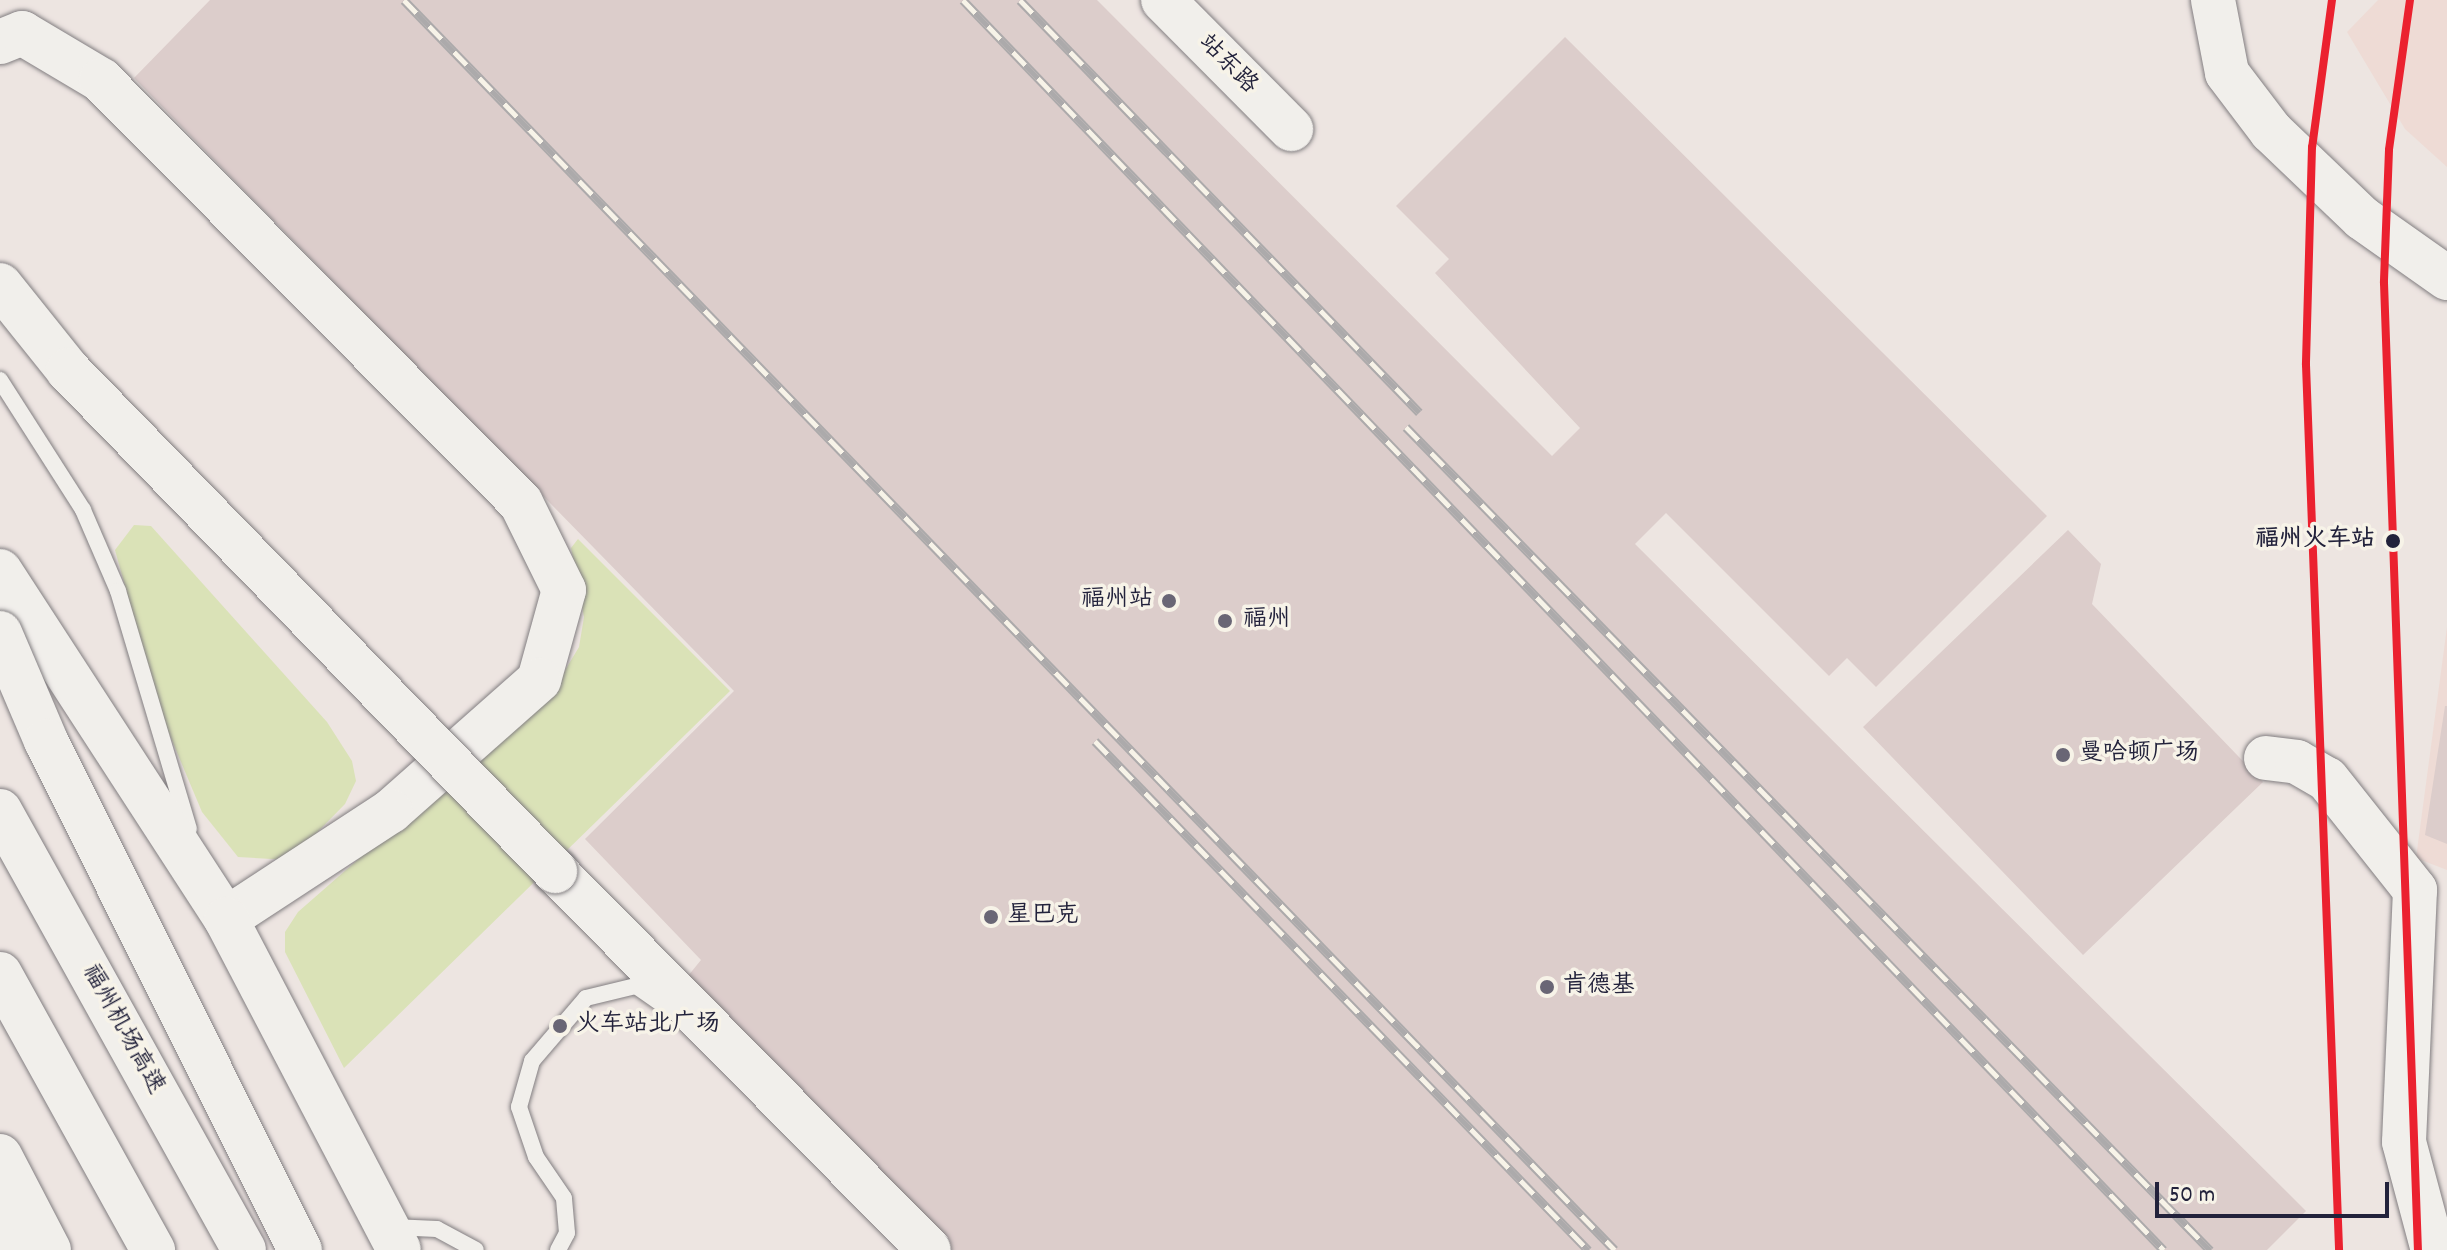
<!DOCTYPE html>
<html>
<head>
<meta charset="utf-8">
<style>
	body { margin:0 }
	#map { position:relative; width:2447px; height:1250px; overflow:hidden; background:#ede5e1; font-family:Dekko,"LXGW WenKai TC",sans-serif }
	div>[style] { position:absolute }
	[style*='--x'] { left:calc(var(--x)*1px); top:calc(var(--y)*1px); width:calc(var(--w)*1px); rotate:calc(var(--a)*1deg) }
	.built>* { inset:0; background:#eedbd5 }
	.green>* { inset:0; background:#dae2b7 }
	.building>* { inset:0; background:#dccdcb }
	.roads { filter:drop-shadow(0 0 2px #827e81) drop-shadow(0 0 2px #827e81) }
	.lane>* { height:16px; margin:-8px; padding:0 8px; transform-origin:8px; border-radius:8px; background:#f1efeb }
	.secondary>* { height:44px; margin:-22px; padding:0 22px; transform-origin:22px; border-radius:22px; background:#f1efeb }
	.primary>* { height:44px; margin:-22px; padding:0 22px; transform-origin:22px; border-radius:22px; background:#f1efeb }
	.highway>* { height:44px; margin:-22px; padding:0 22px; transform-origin:22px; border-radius:22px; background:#f1efeb }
	.rail>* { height:9px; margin-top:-4.5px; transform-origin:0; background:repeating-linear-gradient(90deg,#f7f3e8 0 18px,#acaaab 0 36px); box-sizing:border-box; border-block:2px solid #acaaab }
	.bridges { filter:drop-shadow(0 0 2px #827e81) drop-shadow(0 0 2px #827e81) }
	.secondary-bridge>* { height:44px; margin:-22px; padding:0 22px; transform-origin:22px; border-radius:22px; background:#f1efeb }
	.highway-bridge>* { height:44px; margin:-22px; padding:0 22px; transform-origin:22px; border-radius:22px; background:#f1efeb }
	.metro-1>* { height:8px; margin:-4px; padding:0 4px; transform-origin:4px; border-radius:4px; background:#eb212f }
	.dots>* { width:22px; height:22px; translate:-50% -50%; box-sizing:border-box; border:4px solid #f7f3e8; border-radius:50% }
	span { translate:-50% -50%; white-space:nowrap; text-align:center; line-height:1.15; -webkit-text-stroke:7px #f7f3e8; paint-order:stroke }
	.street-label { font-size:24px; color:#22223b }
	.stop-label { font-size:24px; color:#22223b; font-weight:700 }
	.right { translate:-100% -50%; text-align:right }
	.poi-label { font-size:24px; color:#22223b }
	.left { translate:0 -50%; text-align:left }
	.scale { position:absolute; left:2155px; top:1182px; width:234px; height:36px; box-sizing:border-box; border:4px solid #22223b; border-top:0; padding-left:10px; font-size:24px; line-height:28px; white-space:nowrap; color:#22223b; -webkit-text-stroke:6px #f7f3e8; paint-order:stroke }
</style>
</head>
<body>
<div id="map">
	<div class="built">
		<div style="clip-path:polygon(2378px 0,2447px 0,2447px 167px,2405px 129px,2347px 32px)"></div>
		<div style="clip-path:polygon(2447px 627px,2447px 870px,2416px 858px)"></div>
	</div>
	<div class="green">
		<div style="clip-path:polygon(134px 525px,151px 526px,327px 722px,352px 761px,356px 781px,345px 804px,290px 860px,238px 857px,202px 812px,160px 712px,115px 550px)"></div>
		<div style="clip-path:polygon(578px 539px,730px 691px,344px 1068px,285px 952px,285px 932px,298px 912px,555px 687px,579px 647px,584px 617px,571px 548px)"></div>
	</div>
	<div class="building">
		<div style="clip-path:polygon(210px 0,1097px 0,1552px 456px,1580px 428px,1435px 273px,1449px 259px,1396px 206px,1565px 37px,2047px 516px,1876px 687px,1847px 658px,1829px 676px,1666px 513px,1635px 544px,2306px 1211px,2267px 1250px,928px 1250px,679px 987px,701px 960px,585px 839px,734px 691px,134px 78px)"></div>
		<div style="clip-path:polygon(2068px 530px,2101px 564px,2092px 604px,2263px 782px,2083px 955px,1863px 727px)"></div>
		<div style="clip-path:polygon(2445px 706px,2447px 706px,2447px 844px,2425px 835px)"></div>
	</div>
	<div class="roads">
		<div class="lane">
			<div style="--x:0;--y:380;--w:154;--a:57.4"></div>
			<div style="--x:83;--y:510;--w:88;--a:66.6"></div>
			<div style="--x:118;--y:591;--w:248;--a:73.4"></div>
			<div style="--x:392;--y:1227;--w:45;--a:2.5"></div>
			<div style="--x:437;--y:1229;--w:44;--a:28.3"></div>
			<div style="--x:558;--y:1250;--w:19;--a:-62"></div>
			<div style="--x:567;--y:1233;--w:35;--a:-95"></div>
			<div style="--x:564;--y:1198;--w:50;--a:-124.3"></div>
			<div style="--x:536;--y:1157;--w:53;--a:-108.8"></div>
			<div style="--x:519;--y:1107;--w:48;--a:-74.2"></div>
			<div style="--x:532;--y:1061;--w:83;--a:-49.4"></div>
			<div style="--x:586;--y:998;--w:51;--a:-13.5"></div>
			<div style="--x:636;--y:986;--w:28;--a:35"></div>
		</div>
		<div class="secondary">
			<div style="--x:1163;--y:0;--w:182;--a:45.2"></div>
			<div style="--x:0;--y:42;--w:24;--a:-22"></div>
			<div style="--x:22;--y:33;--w:92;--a:30.7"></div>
			<div style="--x:101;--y:80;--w:596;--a:45.2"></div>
			<div style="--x:521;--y:503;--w:97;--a:63.7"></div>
			<div style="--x:564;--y:590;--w:93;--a:105.5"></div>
			<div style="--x:539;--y:680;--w:198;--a:138.5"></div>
			<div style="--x:391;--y:811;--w:197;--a:146.8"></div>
			<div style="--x:2271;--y:131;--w:126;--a:43.7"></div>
			<div style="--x:2362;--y:218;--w:104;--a:35.2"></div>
			<div style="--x:0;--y:571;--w:415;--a:57"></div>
			<div style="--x:226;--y:919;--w:373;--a:62.4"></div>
			<div style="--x:2266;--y:758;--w:31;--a:7"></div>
			<div style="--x:2297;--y:762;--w:34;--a:30"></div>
			<div style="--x:2327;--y:779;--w:142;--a:51.6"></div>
			<div style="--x:2415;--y:890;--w:252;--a:92.5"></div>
			<div style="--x:2404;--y:1142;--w:112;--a:75"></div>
			<div style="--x:555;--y:871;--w:532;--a:45.38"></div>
			<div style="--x:0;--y:1222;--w:31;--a:63"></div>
		</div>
		<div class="primary">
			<div style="--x:2213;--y:0;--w:74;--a:79.1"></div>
			<div style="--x:2227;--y:73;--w:73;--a:52.8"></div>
		</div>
		<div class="highway">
			<div style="--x:0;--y:811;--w:502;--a:60.93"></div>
			<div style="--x:0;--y:974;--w:316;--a:61"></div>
			<div style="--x:0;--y:1156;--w:106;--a:62.5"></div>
		</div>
	</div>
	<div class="rail">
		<div style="--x:404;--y:0;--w:1740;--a:45.91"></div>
		<div style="--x:963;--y:0;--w:1733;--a:46.15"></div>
		<div style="--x:1020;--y:0;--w:574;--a:45.92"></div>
		<div style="--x:1406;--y:427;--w:1151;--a:45.67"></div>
		<div style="--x:1095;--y:741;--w:709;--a:45.91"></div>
	</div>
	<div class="bridges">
		<div class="secondary-bridge">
			<div style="--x:0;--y:285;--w:109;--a:51.3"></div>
			<div style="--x:68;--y:370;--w:699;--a:45.81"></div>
		</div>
		<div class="highway-bridge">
			<div style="--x:0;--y:633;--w:117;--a:66.9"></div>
			<div style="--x:46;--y:741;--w:569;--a:63.48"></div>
		</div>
	</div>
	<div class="metro-1">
		<div style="--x:2332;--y:0;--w:148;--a:97.7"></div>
		<div style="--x:2312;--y:147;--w:218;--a:91.6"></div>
		<div style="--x:2306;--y:365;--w:886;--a:87.86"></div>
		<div style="--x:2410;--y:0;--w:151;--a:98"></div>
		<div style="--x:2389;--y:150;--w:133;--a:92.2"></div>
		<div style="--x:2384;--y:283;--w:968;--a:87.99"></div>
	</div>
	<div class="dots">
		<div style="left:2393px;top:541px;background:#22223b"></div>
		<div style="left:1169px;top:601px;background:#696675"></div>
		<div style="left:1225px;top:621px;background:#696675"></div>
		<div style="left:2063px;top:755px;background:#696675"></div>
		<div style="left:991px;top:917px;background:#696675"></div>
		<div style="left:1547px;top:987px;background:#696675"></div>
		<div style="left:560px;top:1026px;background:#696675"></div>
	</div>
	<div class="street-label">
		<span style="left:1227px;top:65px;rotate:45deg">站东路</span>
		<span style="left:122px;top:1030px;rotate:61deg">福州机场高速</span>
	</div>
	<div class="stop-label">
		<span class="right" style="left:2375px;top:541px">福州火车站</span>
	</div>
	<div class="poi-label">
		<span class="right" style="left:1153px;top:601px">福州站</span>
		<span class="left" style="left:1243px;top:621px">福州</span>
		<span class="left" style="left:2079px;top:755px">曼哈顿广场</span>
		<span class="left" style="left:1007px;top:917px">星巴克</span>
		<span class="left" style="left:1563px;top:987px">肯德基</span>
		<span class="left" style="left:576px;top:1026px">火车站北广场</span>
	</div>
	<div class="scale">50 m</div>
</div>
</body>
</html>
